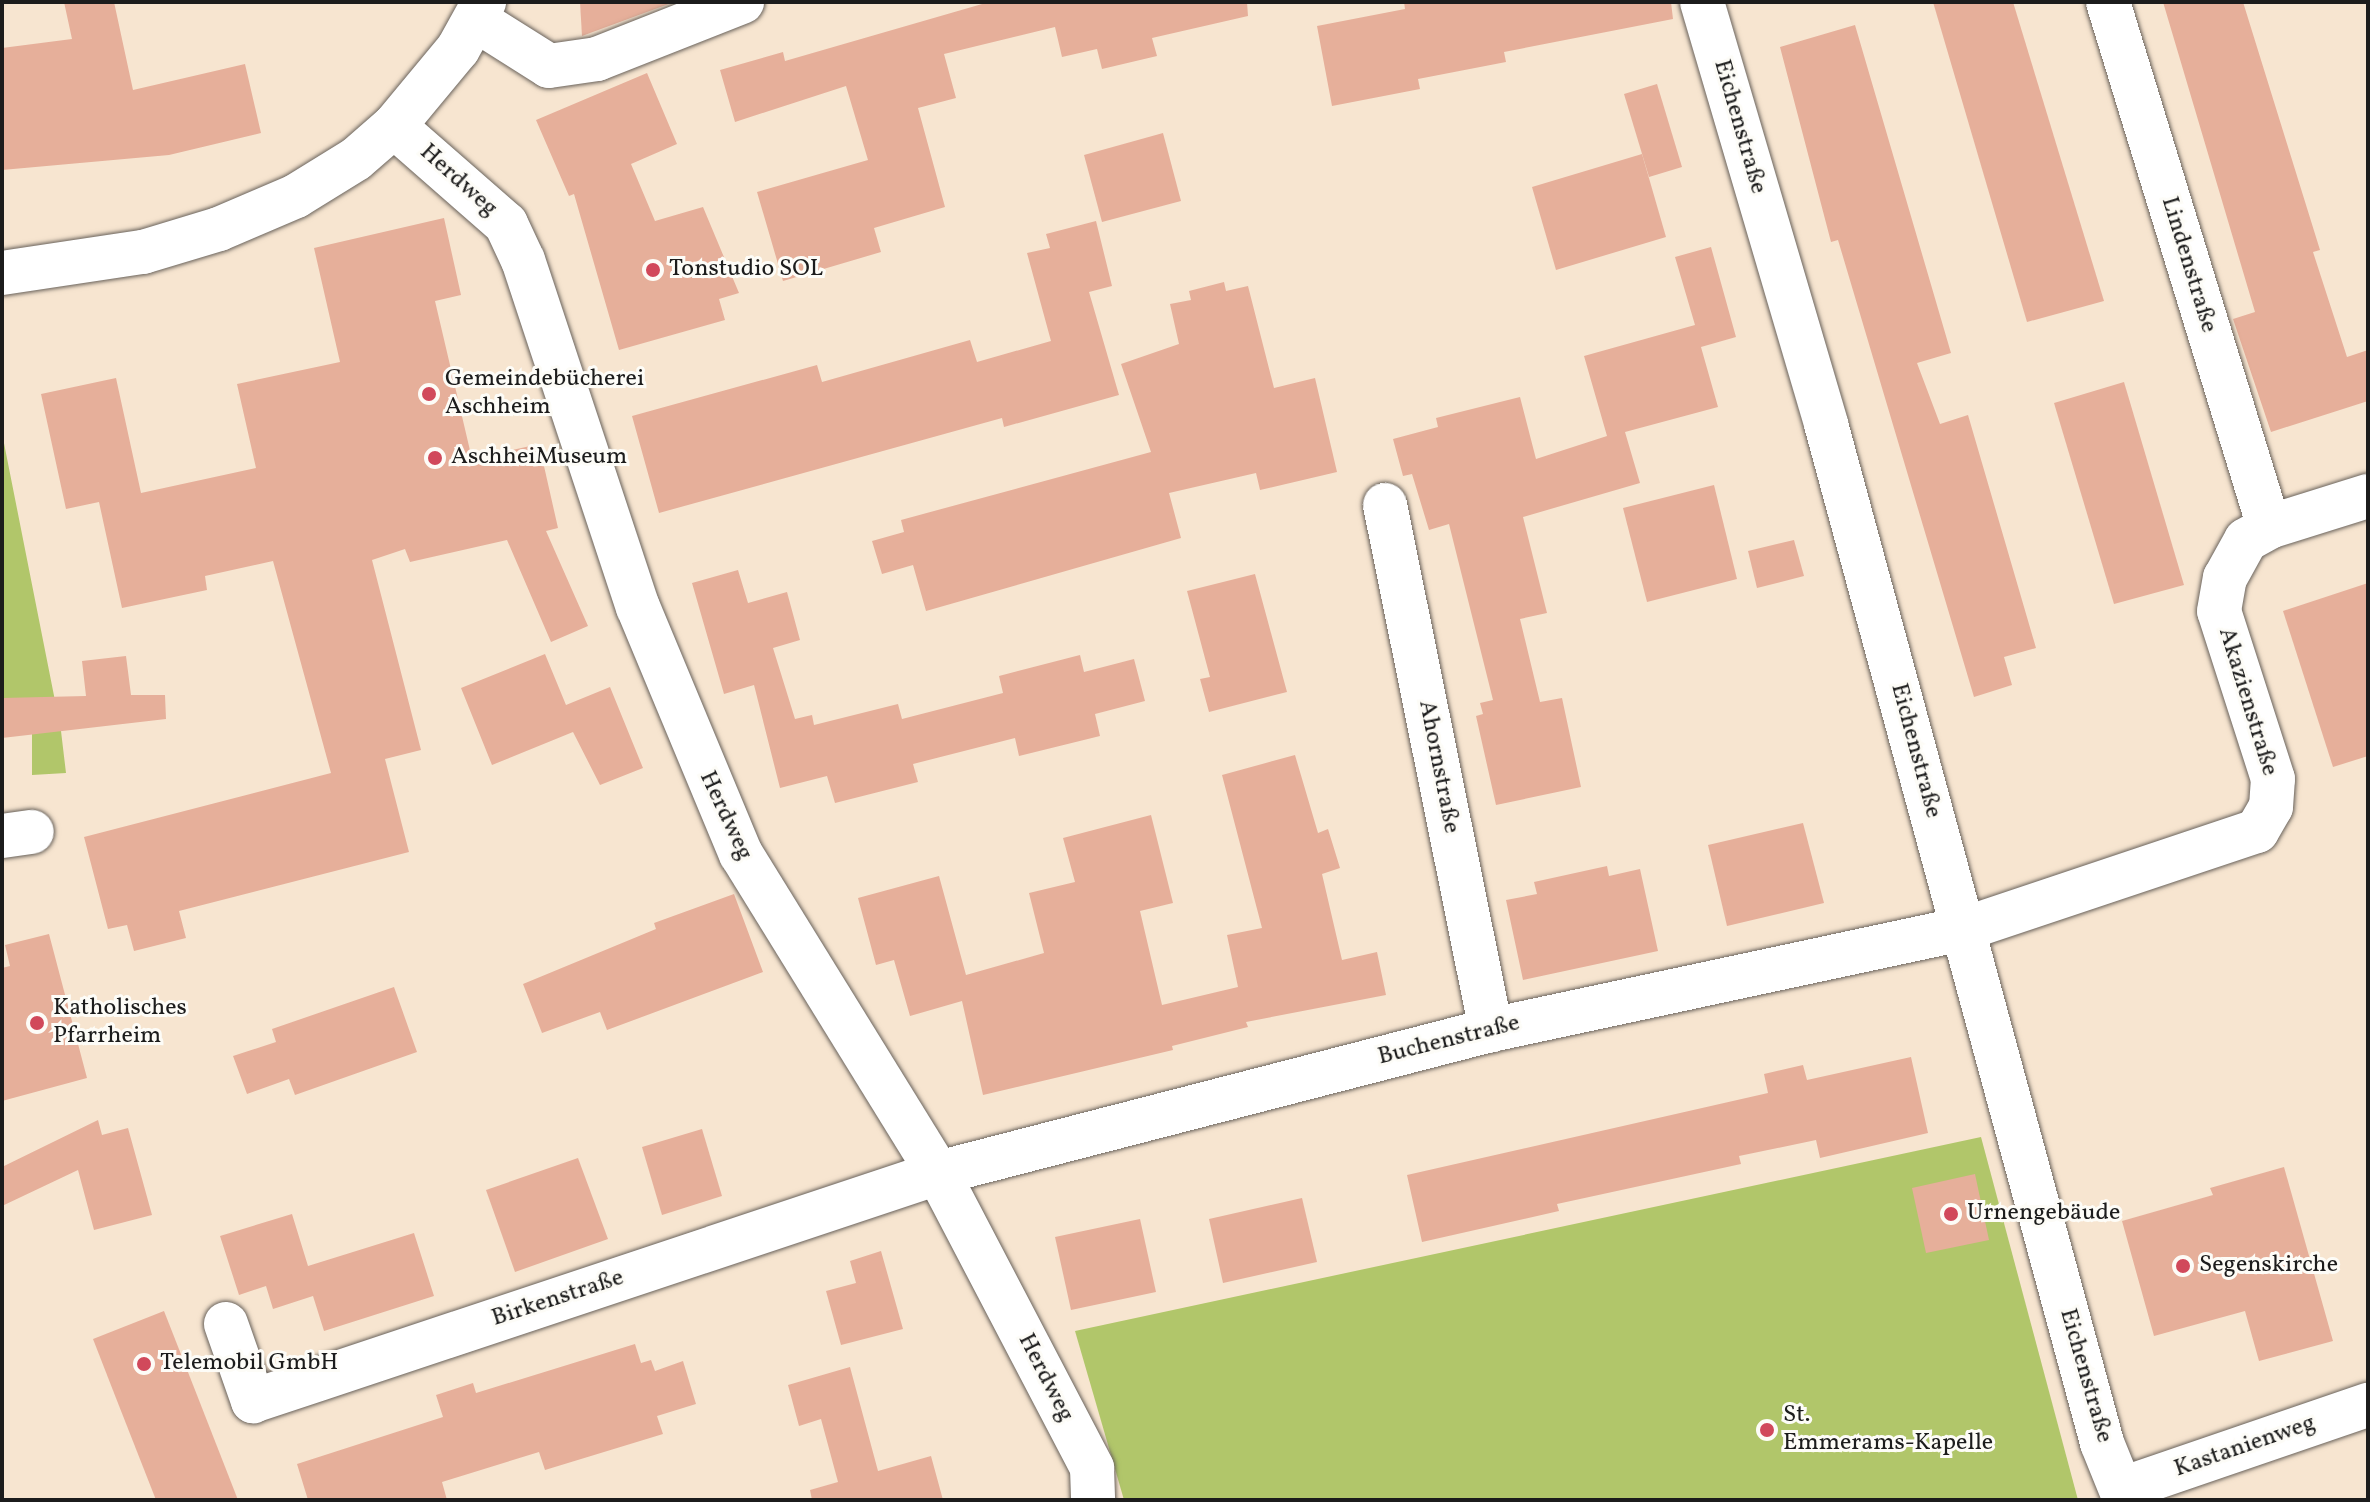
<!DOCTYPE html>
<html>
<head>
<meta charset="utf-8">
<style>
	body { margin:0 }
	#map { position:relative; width:2370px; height:1502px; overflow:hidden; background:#f7e5d0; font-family:Vollkorn,serif }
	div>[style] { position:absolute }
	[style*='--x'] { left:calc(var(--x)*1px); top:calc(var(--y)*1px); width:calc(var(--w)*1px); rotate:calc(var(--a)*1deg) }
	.green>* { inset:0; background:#b1c66a }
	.building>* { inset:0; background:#e6af9a }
	.roads { filter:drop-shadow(0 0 2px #69625b) drop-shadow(0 0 2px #69625b) }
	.minor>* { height:44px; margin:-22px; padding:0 22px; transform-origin:22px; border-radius:22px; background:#fff }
	.dots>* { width:22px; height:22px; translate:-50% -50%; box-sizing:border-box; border:4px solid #fdfcf7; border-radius:50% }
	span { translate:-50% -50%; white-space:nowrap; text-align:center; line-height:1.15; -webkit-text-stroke:6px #fdfcf7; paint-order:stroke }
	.street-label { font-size:24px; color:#1c1c1c }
	.poi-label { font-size:24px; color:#1c1c1c }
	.left { translate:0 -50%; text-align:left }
	.frame { position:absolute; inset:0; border:4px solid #1c1c1c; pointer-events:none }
</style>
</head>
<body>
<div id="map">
	<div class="green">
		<div style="clip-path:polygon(2px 433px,61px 731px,66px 773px,32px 775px,32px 698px,2px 698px)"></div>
		<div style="clip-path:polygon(1981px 1137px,2078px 1500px,1124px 1500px,1075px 1331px)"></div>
	</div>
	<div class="building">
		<div style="clip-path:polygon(64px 2px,114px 2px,133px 90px,245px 64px,261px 133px,169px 155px,2px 170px,2px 48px,72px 39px)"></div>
		<div style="clip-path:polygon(580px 2px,674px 2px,582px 36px)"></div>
		<div style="clip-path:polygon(989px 2px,1247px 2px,1248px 16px,1152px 38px,1157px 56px,1102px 69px,1097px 49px,1062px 57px,1055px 27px,944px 54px,956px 98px,918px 108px,945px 207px,874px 228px,881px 252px,783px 281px,757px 192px,868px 160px,846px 86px,735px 122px,720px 70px,783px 52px,785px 61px)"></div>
		<div style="clip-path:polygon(1404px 2px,1671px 2px,1673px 19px,1504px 52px,1506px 62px,1418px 79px,1420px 89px,1332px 106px,1317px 26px,1405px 9px)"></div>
		<div style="clip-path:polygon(1933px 2px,2013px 2px,2104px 301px,2027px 322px)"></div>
		<div style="clip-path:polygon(2163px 2px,2243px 2px,2320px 250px,2313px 252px,2347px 357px,2368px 350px,2368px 401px,2271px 432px,2233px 319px,2255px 312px)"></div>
		<div style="clip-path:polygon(1855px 25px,1951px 353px,1917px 363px,1940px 424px,1968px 415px,2036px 648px,2004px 657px,2012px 685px,1974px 697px,1838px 240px,1831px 242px,1780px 47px)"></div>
		<div style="clip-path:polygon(647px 73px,677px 144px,631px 164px,655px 221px,703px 207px,739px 293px,719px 299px,725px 320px,619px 350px,574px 194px,569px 196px,536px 120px)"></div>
		<div style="clip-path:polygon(1657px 84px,1682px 167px,1649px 177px,1624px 94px)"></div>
		<div style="clip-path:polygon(1163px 133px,1181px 201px,1102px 222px,1084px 155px)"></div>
		<div style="clip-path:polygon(1642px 154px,1666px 237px,1556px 270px,1532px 187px)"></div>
		<div style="clip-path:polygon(444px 218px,461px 295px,435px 301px,472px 459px,539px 444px,558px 528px,546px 531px,588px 626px,551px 642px,507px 540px,410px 562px,405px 549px,372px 560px,421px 750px,385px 759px,409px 852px,179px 911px,186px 938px,134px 951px,127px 925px,108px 929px,84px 837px,331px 773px,273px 561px,205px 576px,207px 590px,122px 608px,99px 502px,66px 509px,41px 394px,116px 378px,141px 493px,256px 468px,237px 384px,340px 362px,314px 248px)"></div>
		<div style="clip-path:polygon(1096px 221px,1112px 286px,1089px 292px,1119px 395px,1004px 427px,1002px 418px,659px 513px,632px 416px,817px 365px,822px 382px,970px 340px,977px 362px,1051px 341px,1027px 253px,1050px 248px,1046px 234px)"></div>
		<div style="clip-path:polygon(1711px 247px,1736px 337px,1701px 347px,1699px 340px,1718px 407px,1625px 432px,1640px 483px,1523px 517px,1547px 613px,1520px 619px,1540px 702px,1562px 698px,1581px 787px,1496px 805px,1476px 716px,1483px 714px,1480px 703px,1493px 700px,1449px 524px,1429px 530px,1412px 474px,1403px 476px,1393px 439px,1438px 427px,1436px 418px,1520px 397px,1536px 459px,1607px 436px,1584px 356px,1695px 325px,1675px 257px)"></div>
		<div style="clip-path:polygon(1224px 282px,1226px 291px,1248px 286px,1274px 388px,1315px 378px,1337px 472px,1260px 490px,1256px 473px,1169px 493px,1181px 538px,926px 611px,913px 565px,882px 574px,872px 541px,904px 532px,901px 520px,1151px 452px,1121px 364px,1179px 344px,1170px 304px,1191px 300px,1189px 291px)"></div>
		<div style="clip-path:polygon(2124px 382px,2184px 585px,2114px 604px,2054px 403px)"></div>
		<div style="clip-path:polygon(1714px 485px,1737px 579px,1647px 602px,1623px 508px)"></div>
		<div style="clip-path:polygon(1794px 540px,1804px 576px,1757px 588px,1748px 551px)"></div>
		<div style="clip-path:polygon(738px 570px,748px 603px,787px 592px,800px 640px,773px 648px,795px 719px,812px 715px,814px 725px,898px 704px,902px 719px,1003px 693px,999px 676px,1080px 655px,1084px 672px,1134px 659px,1145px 701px,1095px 714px,1100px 736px,1019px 756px,1015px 738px,913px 764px,918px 782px,835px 803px,827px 776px,780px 788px,754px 685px,724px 694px,692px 583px)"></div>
		<div style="clip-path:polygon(1255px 574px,1287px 692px,1209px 712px,1200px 679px,1210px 677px,1187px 591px)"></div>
		<div style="clip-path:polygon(2368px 583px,2368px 756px,2333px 767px,2283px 611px)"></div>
		<div style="clip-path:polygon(545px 654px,566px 705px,610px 687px,643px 768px,600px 785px,573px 732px,492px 765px,461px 688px)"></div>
		<div style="clip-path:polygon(126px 656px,131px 695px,165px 695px,166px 719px,2px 738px,2px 698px,86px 696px,82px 661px)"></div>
		<div style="clip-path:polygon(1295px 755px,1318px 833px,1328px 829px,1340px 868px,1322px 874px,1342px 960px,1377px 952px,1386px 995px,1246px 1022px,1248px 1027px,1172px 1046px,1173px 1050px,983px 1095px,962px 1001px,910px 1016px,894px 960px,876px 965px,858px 898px,939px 876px,966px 975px,1044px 953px,1029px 893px,1075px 882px,1063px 838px,1151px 815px,1173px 903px,1140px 911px,1162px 1005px,1238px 987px,1227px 935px,1262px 928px,1222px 775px)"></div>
		<div style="clip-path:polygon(1803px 823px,1824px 903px,1727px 926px,1708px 845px)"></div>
		<div style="clip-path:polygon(1607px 866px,1609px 876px,1640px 869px,1658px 951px,1523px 980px,1506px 900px,1537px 894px,1534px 882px)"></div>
		<div style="clip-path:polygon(734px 894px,763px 972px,607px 1030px,600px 1012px,542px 1033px,523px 984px,656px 929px,654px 923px)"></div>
		<div style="clip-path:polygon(49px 934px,87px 1078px,2px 1101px,2px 968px,10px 966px,5px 945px)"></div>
		<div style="clip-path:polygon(394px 987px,417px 1052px,295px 1095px,289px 1079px,247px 1094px,233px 1056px,276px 1042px,272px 1029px)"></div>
		<div style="clip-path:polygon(1911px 1057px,1928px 1133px,1820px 1158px,1816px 1140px,1739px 1156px,1741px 1164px,1557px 1204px,1559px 1211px,1422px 1242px,1407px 1175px,1768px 1093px,1764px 1074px,1803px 1065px,1807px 1080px)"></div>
		<div style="clip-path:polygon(98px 1120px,102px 1135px,128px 1128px,152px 1215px,94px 1230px,78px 1170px,2px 1206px,2px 1167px)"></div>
		<div style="clip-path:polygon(702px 1129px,722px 1196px,662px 1215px,642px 1147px)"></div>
		<div style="clip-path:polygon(578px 1158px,608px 1239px,515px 1272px,486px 1190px)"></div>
		<div style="clip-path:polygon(2284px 1167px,2333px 1341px,2259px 1361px,2245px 1311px,2154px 1336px,2122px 1221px,2213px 1195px,2210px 1188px)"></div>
		<div style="clip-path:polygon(1975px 1174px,1989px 1240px,1926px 1253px,1912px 1188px)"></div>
		<div style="clip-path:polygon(1302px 1198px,1317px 1262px,1223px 1283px,1209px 1219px)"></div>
		<div style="clip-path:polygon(292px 1214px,308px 1266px,414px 1233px,434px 1296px,324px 1331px,313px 1296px,273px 1309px,266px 1286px,239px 1295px,220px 1236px)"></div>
		<div style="clip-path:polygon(1140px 1219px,1156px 1292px,1071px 1310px,1055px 1237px)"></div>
		<div style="clip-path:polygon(881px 1251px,903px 1329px,841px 1345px,826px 1291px,856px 1283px,850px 1261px)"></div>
		<div style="clip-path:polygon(164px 1311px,195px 1390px,238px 1500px,156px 1500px,114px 1393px,93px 1339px)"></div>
		<div style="clip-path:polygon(635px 1344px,641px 1363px,651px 1360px,655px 1371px,683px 1361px,696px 1404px,657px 1416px,663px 1434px,545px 1470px,539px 1452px,442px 1482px,447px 1500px,308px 1500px,297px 1464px,443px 1417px,436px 1395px,473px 1383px,476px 1393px)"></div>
		<div style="clip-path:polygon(850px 1367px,878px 1471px,931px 1456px,943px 1500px,812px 1500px,810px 1490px,838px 1482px,821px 1419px,799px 1426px,788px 1385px)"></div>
	</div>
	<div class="roads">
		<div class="minor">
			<div style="--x:1702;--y:2;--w:440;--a:73.6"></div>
			<div style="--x:1826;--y:424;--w:1056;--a:74.84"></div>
			<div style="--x:2102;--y:1443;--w:61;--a:68"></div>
			<div style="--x:2108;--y:2;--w:549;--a:72.95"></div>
			<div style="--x:476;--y:20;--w:86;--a:32.2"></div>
			<div style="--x:549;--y:66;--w:49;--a:-8.3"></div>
			<div style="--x:597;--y:59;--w:156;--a:-21.5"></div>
			<div style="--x:394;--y:126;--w:149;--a:41.2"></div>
			<div style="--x:506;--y:224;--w:40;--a:65"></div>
			<div style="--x:523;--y:260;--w:366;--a:71.7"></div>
			<div style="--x:638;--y:607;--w:268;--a:67.4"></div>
			<div style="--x:741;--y:854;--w:375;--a:58.3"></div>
			<div style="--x:938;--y:1173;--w:333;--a:62.4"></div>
			<div style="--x:1092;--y:1468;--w:32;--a:88"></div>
			<div style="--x:2;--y:273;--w:143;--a:-8.5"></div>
			<div style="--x:143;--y:252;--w:79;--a:-16.8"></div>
			<div style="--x:219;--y:229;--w:84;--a:-23.2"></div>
			<div style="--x:296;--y:196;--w:70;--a:-31.7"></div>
			<div style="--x:356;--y:159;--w:50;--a:-41"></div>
			<div style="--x:394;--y:126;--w:100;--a:-50.3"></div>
			<div style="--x:458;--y:49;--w:54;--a:-61"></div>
			<div style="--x:1385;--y:505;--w:536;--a:78.59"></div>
			<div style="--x:2;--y:836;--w:30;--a:-8"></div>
			<div style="--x:226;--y:1324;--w:82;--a:70.7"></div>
			<div style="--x:253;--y:1401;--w:722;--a:-18.41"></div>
			<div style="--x:938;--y:1173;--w:571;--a:-14.5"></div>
			<div style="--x:1491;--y:1030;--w:484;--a:-12.1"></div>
			<div style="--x:1964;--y:929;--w:309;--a:-18.5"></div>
			<div style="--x:2257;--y:831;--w:28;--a:-60"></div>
			<div style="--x:2271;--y:807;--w:28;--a:-86"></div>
			<div style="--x:2273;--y:779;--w:176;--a:-107.8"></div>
			<div style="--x:2219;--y:611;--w:34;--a:-80"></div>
			<div style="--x:2225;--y:578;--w:43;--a:-61.1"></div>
			<div style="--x:2246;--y:540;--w:26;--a:-29"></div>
			<div style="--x:2269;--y:527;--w:104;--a:-17.4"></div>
			<div style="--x:2122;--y:1489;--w:260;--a:-18.9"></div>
		</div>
	</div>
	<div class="dots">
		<div style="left:653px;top:270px;background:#d1495b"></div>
		<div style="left:429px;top:394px;background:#d1495b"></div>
		<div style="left:435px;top:458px;background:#d1495b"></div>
		<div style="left:37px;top:1023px;background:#d1495b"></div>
		<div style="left:1951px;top:1214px;background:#d1495b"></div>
		<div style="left:2183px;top:1266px;background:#d1495b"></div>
		<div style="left:144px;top:1364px;background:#d1495b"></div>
		<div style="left:1767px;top:1430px;background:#d1495b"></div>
	</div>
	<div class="street-label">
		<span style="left:1739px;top:127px;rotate:74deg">Eichenstraße</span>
		<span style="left:458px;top:181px;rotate:42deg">Herdweg</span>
		<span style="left:2188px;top:265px;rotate:73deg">Lindenstraße</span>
		<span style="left:2247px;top:702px;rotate:73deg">Akazienstraße</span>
		<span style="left:1915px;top:751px;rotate:75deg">Eichenstraße</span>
		<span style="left:1438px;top:767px;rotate:79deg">Ahornstraße</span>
		<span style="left:725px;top:816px;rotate:65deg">Herdweg</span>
		<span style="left:1449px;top:1041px;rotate:-14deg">Buchenstraße</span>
		<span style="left:558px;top:1299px;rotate:-18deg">Birkenstraße</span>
		<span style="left:2085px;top:1376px;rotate:74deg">Eichenstraße</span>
		<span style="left:1045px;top:1378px;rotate:63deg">Herdweg</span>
		<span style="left:2245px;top:1447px;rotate:-19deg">Kastanienweg</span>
	</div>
	<div class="poi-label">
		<span class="left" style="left:669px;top:270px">Tonstudio SOL</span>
		<span class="left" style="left:445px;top:394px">Gemeindebücherei<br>Aschheim</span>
		<span class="left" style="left:451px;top:458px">AschheiMuseum</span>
		<span class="left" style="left:53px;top:1023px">Katholisches<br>Pfarrheim</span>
		<span class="left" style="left:1967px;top:1214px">Urnengebäude</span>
		<span class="left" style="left:2199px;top:1266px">Segenskirche</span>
		<span class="left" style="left:160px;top:1364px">Telemobil GmbH</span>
		<span class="left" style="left:1783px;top:1430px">St.<br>Emmerams-Kapelle</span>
	</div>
	<div class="frame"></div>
</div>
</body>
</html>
